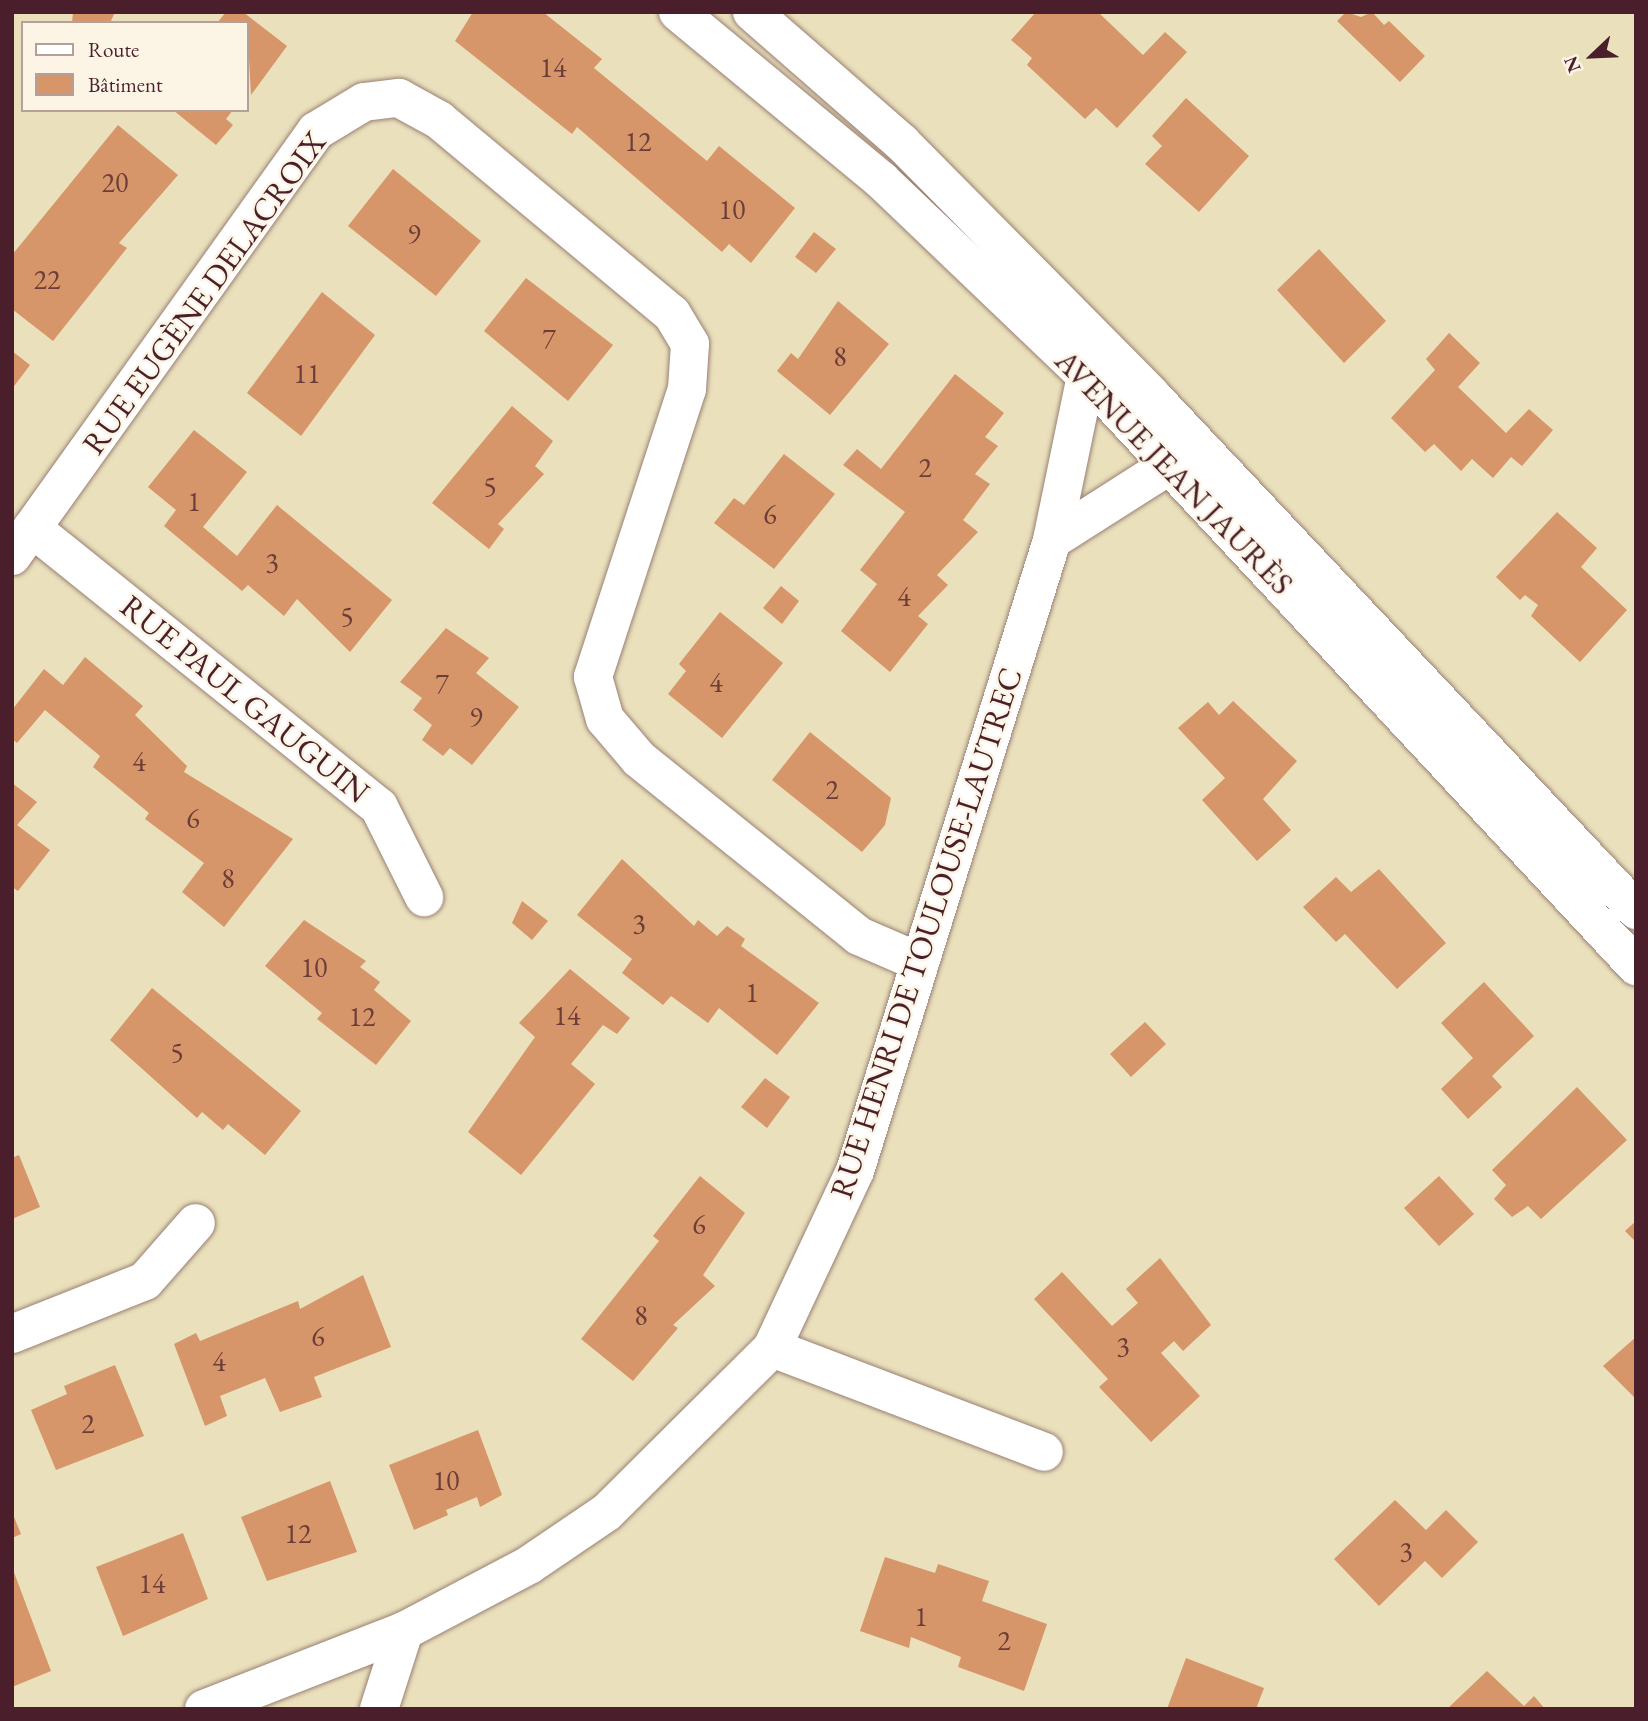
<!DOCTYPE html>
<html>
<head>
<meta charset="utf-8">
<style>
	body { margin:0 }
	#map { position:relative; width:1648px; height:1721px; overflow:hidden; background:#eae0bc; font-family:"EB Garamond",serif }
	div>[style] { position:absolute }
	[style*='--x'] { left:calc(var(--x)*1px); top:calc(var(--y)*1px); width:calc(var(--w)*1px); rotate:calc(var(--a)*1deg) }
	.building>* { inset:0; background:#d69669 }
	.roads { filter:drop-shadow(0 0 2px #9a8074) drop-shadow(0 0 2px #9a8074) }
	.minor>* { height:38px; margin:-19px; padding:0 19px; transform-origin:19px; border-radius:19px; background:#fff }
	.major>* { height:38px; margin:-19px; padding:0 19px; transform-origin:19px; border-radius:19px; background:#fff }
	span { translate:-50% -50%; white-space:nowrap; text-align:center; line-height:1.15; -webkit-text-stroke:5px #fcf5e5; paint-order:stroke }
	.number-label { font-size:28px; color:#6d3d3a }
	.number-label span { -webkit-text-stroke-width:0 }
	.street-label { font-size:32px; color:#4a1f2b }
	.frame { position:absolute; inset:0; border:14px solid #4a1f2b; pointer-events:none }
	.legend { position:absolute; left:21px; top:21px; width:228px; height:91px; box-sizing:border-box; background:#fcf5e5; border:2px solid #b59f9b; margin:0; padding:9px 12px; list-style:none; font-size:21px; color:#4a1f2b }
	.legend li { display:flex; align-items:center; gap:14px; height:35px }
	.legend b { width:35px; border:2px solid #b59f9b }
	.north { position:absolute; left:1557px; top:21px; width:70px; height:70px; -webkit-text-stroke:5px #fcf5e5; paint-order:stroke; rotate:247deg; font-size:19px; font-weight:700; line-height:28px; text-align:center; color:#4a1f2b }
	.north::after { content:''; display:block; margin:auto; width:24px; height:32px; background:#4a1f2b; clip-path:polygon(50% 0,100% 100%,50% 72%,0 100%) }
</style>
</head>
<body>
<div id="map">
	<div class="building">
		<div style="clip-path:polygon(73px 12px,115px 12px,110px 23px,72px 23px)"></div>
		<div style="clip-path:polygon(226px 12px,243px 12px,287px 46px,251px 95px,247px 23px,217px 23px)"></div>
		<div style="clip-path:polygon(473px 12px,543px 12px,602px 59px,594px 68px,707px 161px,719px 146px,795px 208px,751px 263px,729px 244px,722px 252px,577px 127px,572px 134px,455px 41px)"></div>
		<div style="clip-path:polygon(1036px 12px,1098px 12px,1143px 55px,1165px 32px,1187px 52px,1117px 128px,1096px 108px,1085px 119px,1027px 65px,1032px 58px,1011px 40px)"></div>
		<div style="clip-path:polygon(1346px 12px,1361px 17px,1372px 12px,1384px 25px,1389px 21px,1425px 56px,1400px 82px,1337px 21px)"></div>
		<div style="clip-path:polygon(1186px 98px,1249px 156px,1199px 212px,1145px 164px,1162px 146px,1152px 136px)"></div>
		<div style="clip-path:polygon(173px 110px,233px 110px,226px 119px,233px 125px,216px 145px)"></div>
		<div style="clip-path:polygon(118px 125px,178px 175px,119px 243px,127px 248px,53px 341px,12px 309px,12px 255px)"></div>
		<div style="clip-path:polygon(393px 169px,481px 241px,436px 296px,348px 226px)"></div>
		<div style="clip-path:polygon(814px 232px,836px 249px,816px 273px,795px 257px)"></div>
		<div style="clip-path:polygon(1319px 249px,1386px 321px,1344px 363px,1277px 290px)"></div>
		<div style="clip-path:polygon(526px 278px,613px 345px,568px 401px,484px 331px)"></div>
		<div style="clip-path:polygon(322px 292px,375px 335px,301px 436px,247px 393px)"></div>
		<div style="clip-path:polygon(838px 301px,889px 344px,830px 415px,777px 371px,791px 353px,798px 359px)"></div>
		<div style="clip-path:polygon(1449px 333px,1480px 363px,1458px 387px,1506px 433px,1529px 409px,1553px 430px,1522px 466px,1511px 457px,1493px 478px,1472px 459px,1461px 471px,1434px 444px,1425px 452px,1391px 418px,1435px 370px,1426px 359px)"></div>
		<div style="clip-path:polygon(12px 351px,30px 365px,12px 389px)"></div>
		<div style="clip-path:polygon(955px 374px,1004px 413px,985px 437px,998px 446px,975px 474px,990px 484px,963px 520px,978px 532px,937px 575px,948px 585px,918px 616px,928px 624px,890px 672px,841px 631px,877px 584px,860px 570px,905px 512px,843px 465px,857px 449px,881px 469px)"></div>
		<div style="clip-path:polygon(512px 406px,553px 441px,535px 466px,544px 474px,498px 524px,504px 529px,489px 549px,432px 503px)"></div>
		<div style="clip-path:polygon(194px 430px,247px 472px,203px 527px,237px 556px,277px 505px,392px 600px,350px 652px,297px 599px,284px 616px,248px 585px,242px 591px,164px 526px,176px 510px,148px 487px)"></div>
		<div style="clip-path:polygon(784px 454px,835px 494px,774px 569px,714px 523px,734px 498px,744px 505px)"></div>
		<div style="clip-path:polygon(1557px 512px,1597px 548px,1581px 567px,1627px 610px,1580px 662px,1531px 616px,1538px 605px,1525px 595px,1520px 600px,1496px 577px)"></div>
		<div style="clip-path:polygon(781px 586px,799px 601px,782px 624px,763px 608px)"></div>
		<div style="clip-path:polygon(720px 612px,783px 663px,722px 738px,668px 694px,686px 671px,679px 664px)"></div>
		<div style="clip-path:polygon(446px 628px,489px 658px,476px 673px,519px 707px,472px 765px,450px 748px,443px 756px,422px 740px,432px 725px,413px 710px,422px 698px,400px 682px)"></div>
		<div style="clip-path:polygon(85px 657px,143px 706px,135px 715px,187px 766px,184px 772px,293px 839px,224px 927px,182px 892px,204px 863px,145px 819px,149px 813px,93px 767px,100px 756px,45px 710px,17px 743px,12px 739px,12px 710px,44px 669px,63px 685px)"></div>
		<div style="clip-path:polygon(1233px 701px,1297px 761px,1263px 799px,1291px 830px,1257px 861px,1202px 800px,1225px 778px,1178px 728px,1208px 702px,1219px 715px)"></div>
		<div style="clip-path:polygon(810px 732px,891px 798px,885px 825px,862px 852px,772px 780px)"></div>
		<div style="clip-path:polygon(12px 783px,37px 802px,17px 825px,50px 850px,18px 891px,12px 887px)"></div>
		<div style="clip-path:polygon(622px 859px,694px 926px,698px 920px,717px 936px,727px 926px,745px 939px,741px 946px,819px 1003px,777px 1055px,719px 1008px,708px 1023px,671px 996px,663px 1005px,622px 973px,632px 959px,577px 915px)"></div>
		<div style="clip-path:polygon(1379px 869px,1446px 943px,1397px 989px,1345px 934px,1336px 942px,1303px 907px,1336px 877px,1351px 892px)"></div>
		<div style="clip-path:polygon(522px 901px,548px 921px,532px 940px,512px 923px)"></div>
		<div style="clip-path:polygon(304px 920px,366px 961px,360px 967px,380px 982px,374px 990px,411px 1021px,376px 1065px,317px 1019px,322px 1013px,265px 966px)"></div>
		<div style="clip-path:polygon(570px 969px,630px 1018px,617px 1034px,603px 1025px,571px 1064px,595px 1084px,521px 1175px,468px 1132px,535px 1037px,519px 1023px)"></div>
		<div style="clip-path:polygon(1484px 982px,1534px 1036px,1492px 1076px,1502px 1087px,1468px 1119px,1441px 1089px,1473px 1058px,1441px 1023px)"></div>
		<div style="clip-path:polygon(152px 988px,301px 1111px,265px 1155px,228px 1124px,223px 1130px,202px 1112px,197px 1118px,110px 1040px)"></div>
		<div style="clip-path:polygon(1145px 1022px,1166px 1044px,1131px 1077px,1110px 1054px)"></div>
		<div style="clip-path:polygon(765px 1078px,790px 1097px,767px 1128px,741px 1107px)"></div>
		<div style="clip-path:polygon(1577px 1087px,1627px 1140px,1541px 1219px,1528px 1206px,1512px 1217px,1494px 1199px,1506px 1185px,1492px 1170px)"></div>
		<div style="clip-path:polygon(19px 1155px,40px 1207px,12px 1219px,12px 1158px)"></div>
		<div style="clip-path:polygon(700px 1176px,745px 1213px,703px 1275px,715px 1286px,673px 1325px,678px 1328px,633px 1381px,581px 1339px,659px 1241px,653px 1236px)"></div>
		<div style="clip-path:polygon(1439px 1176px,1474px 1214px,1439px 1246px,1404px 1208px)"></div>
		<div style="clip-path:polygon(1636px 1221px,1636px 1242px,1625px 1231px)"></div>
		<div style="clip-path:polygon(1160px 1258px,1211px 1325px,1183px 1351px,1174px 1341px,1161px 1353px,1200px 1396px,1151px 1442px,1099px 1387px,1108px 1379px,1034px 1299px,1062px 1272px,1112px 1326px,1138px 1303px,1126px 1289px)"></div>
		<div style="clip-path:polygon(363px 1275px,391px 1347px,314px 1377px,322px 1397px,280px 1412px,265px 1378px,220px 1396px,227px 1416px,205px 1426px,174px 1344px,196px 1333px,200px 1341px,298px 1301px,300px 1309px)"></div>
		<div style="clip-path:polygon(1636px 1337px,1636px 1399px,1603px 1366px)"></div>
		<div style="clip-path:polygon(115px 1365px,144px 1436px,56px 1470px,31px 1410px,67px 1394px,64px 1386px)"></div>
		<div style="clip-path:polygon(478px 1430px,502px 1495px,480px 1507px,477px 1497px,446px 1510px,448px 1515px,414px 1530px,389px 1465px)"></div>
		<div style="clip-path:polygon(330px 1481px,357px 1552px,267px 1581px,241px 1517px)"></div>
		<div style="clip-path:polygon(1395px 1500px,1426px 1530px,1446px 1510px,1478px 1542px,1442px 1578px,1425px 1561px,1379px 1606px,1334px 1559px)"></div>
		<div style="clip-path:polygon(12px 1512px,21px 1534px,12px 1538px)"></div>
		<div style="clip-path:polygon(183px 1533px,208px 1599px,123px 1636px,96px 1567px)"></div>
		<div style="clip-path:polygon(885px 1557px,935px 1573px,938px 1564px,989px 1581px,982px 1601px,1047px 1624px,1024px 1691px,958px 1667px,961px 1657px,911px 1637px,909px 1648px,860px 1631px)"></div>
		<div style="clip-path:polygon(12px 1567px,51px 1671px,12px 1687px)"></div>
		<div style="clip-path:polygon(1186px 1658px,1264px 1688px,1256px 1709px,1167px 1709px)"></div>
		<div style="clip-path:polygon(1487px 1671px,1524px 1706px,1534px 1696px,1545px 1709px,1447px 1709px)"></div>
	</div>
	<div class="roads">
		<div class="minor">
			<div style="--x:32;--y:528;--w:445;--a:38.8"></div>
			<div style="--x:379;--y:807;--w:101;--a:63.4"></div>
			<div style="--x:1052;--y:540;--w:138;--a:-32.5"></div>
			<div style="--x:1168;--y:466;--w:35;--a:-105"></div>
			<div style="--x:12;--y:556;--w:523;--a:-54.42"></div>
			<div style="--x:316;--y:131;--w:56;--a:-31.1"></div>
			<div style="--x:364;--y:102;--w:35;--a:-7"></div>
			<div style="--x:399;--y:98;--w:46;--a:28.8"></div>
			<div style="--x:439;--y:120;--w:303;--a:39.8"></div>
			<div style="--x:672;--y:314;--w:35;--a:59"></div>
			<div style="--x:690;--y:344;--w:45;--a:93.8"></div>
			<div style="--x:687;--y:389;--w:303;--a:108.1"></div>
			<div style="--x:593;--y:677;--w:44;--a:74.1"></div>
			<div style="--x:605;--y:719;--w:52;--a:49.6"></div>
			<div style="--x:639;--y:759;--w:282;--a:38.8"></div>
			<div style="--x:859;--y:936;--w:63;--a:23.3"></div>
			<div style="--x:12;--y:1334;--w:143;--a:-21.7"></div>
			<div style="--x:145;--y:1281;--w:77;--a:-48.7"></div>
			<div style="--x:772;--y:1348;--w:291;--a:20.9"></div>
			<div style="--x:204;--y:1709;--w:215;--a:-21.3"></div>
			<div style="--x:404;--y:1631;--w:141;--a:-27.8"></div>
			<div style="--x:529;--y:1565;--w:94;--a:-34.2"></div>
			<div style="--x:607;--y:1512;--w:233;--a:-44.8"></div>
			<div style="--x:772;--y:1348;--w:195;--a:-64.9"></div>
			<div style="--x:855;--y:1171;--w:661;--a:-72.66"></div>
			<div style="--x:1052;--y:540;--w:167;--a:-78.3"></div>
			<div style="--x:1086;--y:376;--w:28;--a:17"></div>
			<div style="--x:379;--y:1709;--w:82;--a:-72.2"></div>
		</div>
		<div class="major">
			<div style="--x:678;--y:12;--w:264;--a:39.6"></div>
			<div style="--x:881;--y:180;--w:284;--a:43.7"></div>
			<div style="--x:1086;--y:376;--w:807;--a:47.01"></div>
			<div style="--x:752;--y:12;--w:199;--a:41.1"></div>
			<div style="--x:902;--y:143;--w:353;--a:45.3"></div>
			<div style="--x:1150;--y:394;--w:709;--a:46.71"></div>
		</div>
	</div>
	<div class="number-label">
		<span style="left:553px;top:67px">14</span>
		<span style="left:638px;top:141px">12</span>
		<span style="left:115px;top:182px">20</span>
		<span style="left:732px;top:209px">10</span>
		<span style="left:414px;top:233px">9</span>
		<span style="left:47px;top:279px">22</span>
		<span style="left:549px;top:338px">7</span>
		<span style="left:840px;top:356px">8</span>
		<span style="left:307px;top:373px">11</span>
		<span style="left:925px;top:467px">2</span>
		<span style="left:490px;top:486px">5</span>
		<span style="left:194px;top:501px">1</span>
		<span style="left:770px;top:514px">6</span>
		<span style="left:272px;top:562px">3</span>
		<span style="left:904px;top:596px">4</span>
		<span style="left:347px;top:616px">5</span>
		<span style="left:716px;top:682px">4</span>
		<span style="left:442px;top:683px">7</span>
		<span style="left:476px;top:716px">9</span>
		<span style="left:139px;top:761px">4</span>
		<span style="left:832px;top:789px">2</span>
		<span style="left:193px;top:818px">6</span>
		<span style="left:228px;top:878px">8</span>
		<span style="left:639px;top:923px">3</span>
		<span style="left:314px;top:967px">10</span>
		<span style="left:752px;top:992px">1</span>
		<span style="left:567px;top:1015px">14</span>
		<span style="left:362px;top:1016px">12</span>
		<span style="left:177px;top:1052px">5</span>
		<span style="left:699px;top:1224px">6</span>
		<span style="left:641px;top:1315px">8</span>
		<span style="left:318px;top:1336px">6</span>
		<span style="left:1123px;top:1346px">3</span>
		<span style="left:219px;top:1361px">4</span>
		<span style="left:88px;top:1423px">2</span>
		<span style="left:446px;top:1480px">10</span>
		<span style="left:298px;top:1533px">12</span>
		<span style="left:1406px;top:1551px">3</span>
		<span style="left:152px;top:1583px">14</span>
		<span style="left:921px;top:1616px">1</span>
		<span style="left:1004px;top:1640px">2</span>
	</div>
	<div class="street-label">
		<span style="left:204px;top:293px;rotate:-54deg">RUE EUGÈNE DELACROIX</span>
		<span style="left:1174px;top:472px;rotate:46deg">AVENUE JEAN JAURÈS</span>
		<span style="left:245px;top:699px;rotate:39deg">RUE PAUL GAUGUIN</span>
		<span style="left:926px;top:933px;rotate:-72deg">RUE HENRI DE TOULOUSE-LAUTREC</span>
	</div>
	<div class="frame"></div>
	<ul class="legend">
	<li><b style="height:9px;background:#fff"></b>Route</li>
	<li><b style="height:19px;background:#d69669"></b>Bâtiment</li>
	</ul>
	<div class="north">N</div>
</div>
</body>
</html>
